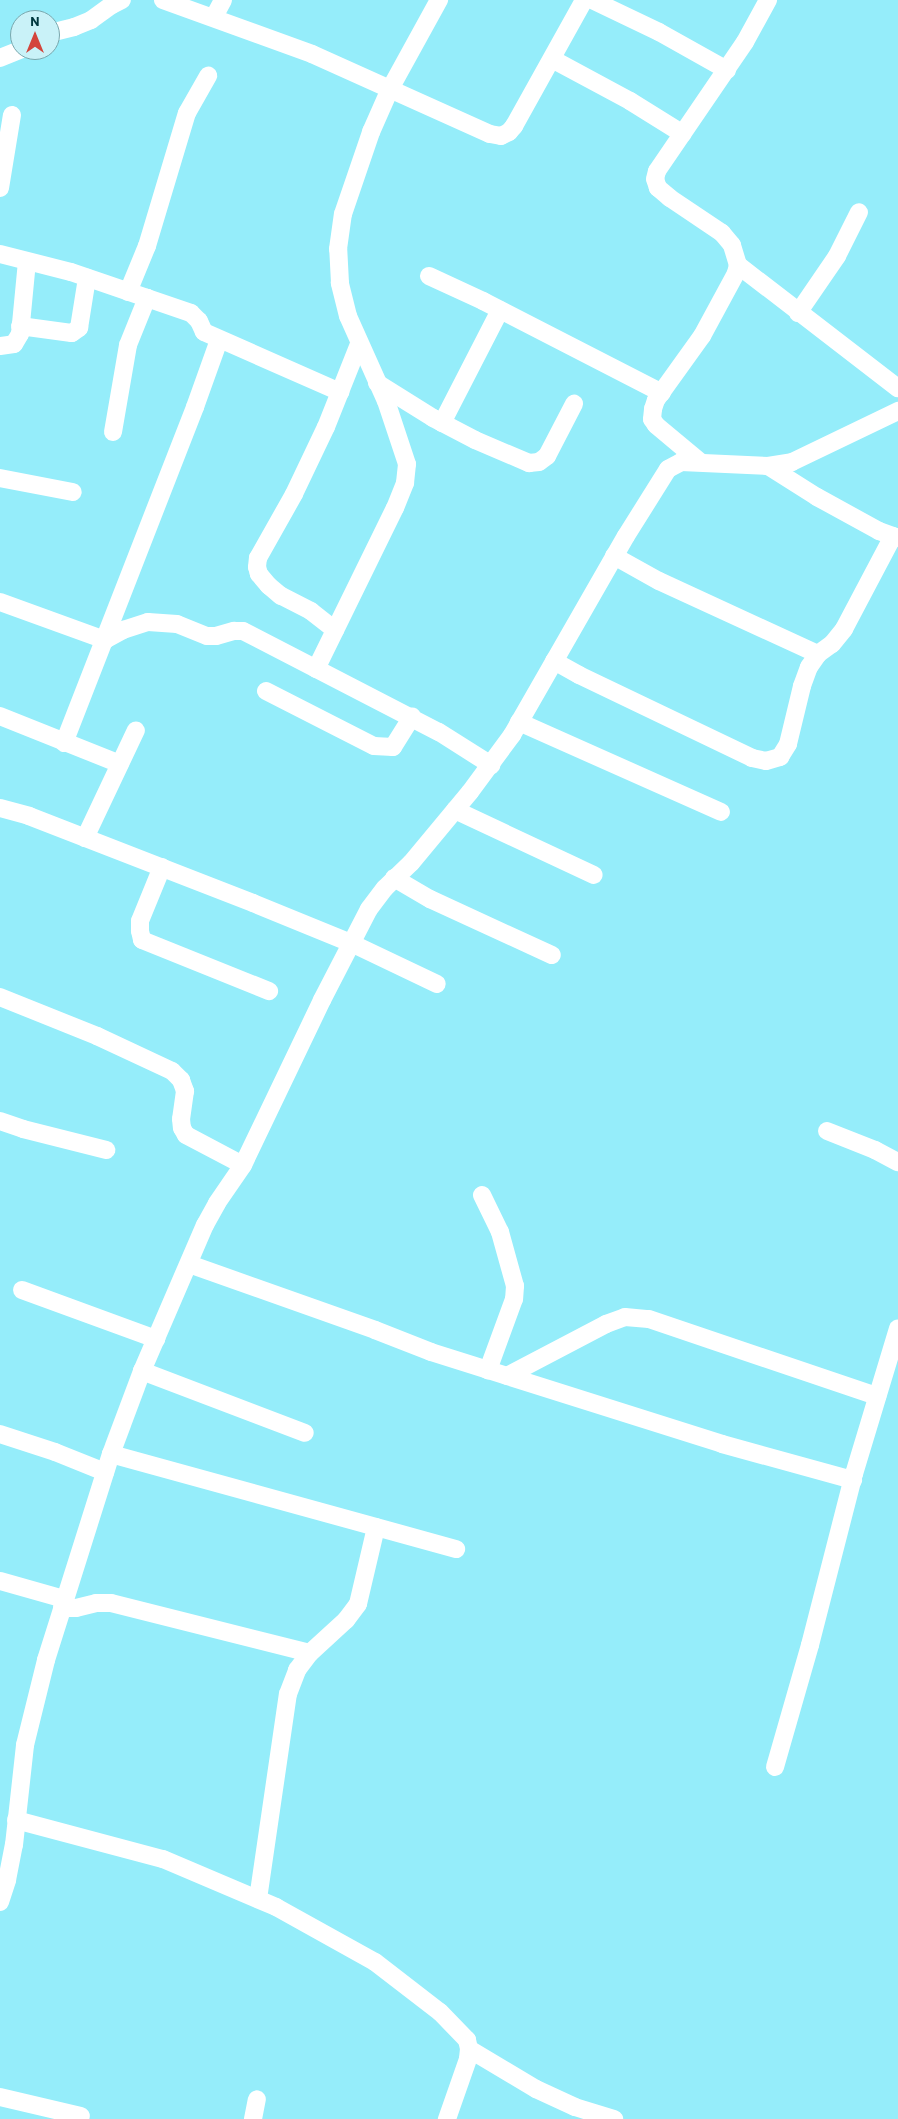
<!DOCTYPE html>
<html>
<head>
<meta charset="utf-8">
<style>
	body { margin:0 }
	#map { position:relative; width:898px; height:2119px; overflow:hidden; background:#95edfa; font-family:Barlow,sans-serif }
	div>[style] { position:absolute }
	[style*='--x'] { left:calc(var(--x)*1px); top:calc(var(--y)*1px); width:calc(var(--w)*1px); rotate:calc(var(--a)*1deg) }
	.street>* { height:18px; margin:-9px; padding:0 9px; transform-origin:9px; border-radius:9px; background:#fff }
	span { translate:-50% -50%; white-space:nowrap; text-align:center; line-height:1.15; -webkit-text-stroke:5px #c9f2f8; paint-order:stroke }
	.north { position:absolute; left:10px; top:10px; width:50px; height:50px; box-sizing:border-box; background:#c9f2f8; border:1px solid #79a8ae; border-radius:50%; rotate:0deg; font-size:14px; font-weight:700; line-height:20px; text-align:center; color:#00383f }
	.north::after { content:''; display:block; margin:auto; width:18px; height:22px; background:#d3453c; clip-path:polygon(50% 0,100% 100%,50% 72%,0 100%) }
</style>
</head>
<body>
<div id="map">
	<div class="street">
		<div style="--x:163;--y:0;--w:158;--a:19.9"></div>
		<div style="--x:312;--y:54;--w:195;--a:24.2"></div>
		<div style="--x:490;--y:134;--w:11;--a:10"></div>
		<div style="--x:501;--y:136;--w:9;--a:-27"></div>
		<div style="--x:509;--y:132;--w:8;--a:-50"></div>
		<div style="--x:514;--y:126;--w:144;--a:-60.9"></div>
		<div style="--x:592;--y:0;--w:74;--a:25.5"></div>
		<div style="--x:659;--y:32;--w:78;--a:29.2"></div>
		<div style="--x:214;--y:17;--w:19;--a:-62"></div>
		<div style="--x:50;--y:33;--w:25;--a:-14"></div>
		<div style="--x:74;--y:27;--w:18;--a:-22"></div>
		<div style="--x:91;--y:20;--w:26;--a:-36"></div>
		<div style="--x:112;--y:5;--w:11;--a:-27"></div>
		<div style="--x:0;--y:58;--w:22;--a:-22"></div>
		<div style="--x:552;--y:59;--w:89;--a:28.3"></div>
		<div style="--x:630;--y:101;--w:62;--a:31.9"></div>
		<div style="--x:0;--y:188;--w:74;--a:-80.7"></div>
		<div style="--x:0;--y:254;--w:73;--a:14.2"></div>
		<div style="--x:71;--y:272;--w:127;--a:18.9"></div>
		<div style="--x:191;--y:313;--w:11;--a:45"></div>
		<div style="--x:199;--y:321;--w:12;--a:66"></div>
		<div style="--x:204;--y:332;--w:149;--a:23.8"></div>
		<div style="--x:738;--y:265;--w:202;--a:37.6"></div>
		<div style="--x:429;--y:276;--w:60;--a:24.8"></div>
		<div style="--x:483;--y:301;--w:201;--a:27.2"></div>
		<div style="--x:128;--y:292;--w:50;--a:-67.6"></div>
		<div style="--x:147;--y:246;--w:139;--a:-73.3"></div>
		<div style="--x:187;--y:113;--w:43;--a:-60.4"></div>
		<div style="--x:798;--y:313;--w:69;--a:-55.6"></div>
		<div style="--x:837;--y:256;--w:49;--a:-63.4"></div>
		<div style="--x:20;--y:326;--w:52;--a:7.7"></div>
		<div style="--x:72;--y:333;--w:9;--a:-36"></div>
		<div style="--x:79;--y:328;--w:51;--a:-80.9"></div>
		<div style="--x:0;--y:346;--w:14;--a:-8"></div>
		<div style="--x:14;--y:344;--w:12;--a:-59"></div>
		<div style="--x:20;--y:334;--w:73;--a:-84.5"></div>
		<div style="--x:377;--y:383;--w:66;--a:32"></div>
		<div style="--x:433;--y:418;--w:47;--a:27.6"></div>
		<div style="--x:475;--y:440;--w:59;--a:23.1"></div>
		<div style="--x:529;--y:463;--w:10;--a:-6"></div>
		<div style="--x:539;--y:462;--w:10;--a:-37"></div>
		<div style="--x:547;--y:456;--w:59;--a:-62.6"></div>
		<div style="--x:442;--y:423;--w:127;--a:-62.8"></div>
		<div style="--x:113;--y:432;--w:88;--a:-80.2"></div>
		<div style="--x:128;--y:345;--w:51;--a:-68"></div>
		<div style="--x:699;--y:461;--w:56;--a:-140.1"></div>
		<div style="--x:656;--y:425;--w:7;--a:-124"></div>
		<div style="--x:652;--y:419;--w:10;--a:-84"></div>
		<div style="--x:653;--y:409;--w:9;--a:-72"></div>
		<div style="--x:656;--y:400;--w:79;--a:-54.3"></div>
		<div style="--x:702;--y:336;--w:72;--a:-61.6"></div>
		<div style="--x:736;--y:273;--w:8;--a:-76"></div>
		<div style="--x:738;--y:265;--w:21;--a:-107"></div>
		<div style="--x:732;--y:245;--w:16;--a:-130"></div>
		<div style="--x:722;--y:233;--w:63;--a:-146.1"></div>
		<div style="--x:670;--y:198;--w:16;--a:-140"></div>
		<div style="--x:658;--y:188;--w:9;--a:-108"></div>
		<div style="--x:655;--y:179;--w:8;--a:-76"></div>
		<div style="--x:657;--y:171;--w:156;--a:-55.7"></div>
		<div style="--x:745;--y:42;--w:48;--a:-61.3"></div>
		<div style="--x:768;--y:466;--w:58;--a:32.3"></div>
		<div style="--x:817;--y:497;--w:71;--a:28.7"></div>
		<div style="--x:879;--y:531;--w:20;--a:20"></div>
		<div style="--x:0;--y:478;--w:74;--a:10.9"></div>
		<div style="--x:614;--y:556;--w:51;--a:29.1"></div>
		<div style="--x:659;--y:581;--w:175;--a:24.7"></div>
		<div style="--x:0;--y:602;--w:112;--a:19.9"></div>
		<div style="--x:105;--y:640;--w:21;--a:-29"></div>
		<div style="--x:123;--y:630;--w:26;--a:-18"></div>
		<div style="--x:148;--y:622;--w:29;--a:4"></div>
		<div style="--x:177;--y:624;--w:32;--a:22"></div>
		<div style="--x:207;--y:636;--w:9;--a:0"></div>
		<div style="--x:216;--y:636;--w:19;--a:-16"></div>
		<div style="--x:234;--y:631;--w:9;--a:0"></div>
		<div style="--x:243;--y:631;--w:220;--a:27.3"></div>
		<div style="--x:439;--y:732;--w:62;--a:32.4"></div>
		<div style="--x:335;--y:630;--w:31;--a:-142"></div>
		<div style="--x:311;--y:611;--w:34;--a:-153"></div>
		<div style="--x:281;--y:596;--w:16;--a:-140"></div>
		<div style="--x:269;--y:586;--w:16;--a:-130"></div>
		<div style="--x:259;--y:574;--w:7;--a:-106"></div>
		<div style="--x:257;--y:567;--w:9;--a:-84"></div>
		<div style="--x:258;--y:558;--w:73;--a:-60.6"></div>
		<div style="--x:294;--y:494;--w:74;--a:-64.5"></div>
		<div style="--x:326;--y:427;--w:89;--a:-68.3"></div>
		<div style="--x:554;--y:661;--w:29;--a:29"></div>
		<div style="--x:579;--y:675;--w:192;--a:25.6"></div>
		<div style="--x:752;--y:758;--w:14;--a:12"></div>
		<div style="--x:766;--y:761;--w:15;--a:-16"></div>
		<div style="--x:780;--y:757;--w:15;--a:-58"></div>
		<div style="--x:788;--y:744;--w:60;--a:-76.4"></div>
		<div style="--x:802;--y:686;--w:20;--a:-70"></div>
		<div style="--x:809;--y:667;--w:16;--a:-55"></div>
		<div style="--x:818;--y:654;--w:17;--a:-36"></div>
		<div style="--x:832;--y:644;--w:19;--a:-51"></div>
		<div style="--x:844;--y:629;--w:105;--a:-62.2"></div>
		<div style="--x:316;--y:669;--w:179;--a:-63.9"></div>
		<div style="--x:395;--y:508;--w:27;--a:-68"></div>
		<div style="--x:405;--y:483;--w:19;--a:-84"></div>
		<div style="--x:407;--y:464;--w:66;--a:-108.4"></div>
		<div style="--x:386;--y:401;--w:93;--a:-114.1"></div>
		<div style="--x:348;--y:316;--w:34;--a:-104"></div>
		<div style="--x:340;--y:283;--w:34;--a:-93"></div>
		<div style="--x:338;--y:249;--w:35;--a:-82"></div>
		<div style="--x:343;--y:214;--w:87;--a:-71.1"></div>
		<div style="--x:371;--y:132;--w:47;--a:-66.2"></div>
		<div style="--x:390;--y:89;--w:102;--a:-61.2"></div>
		<div style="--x:266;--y:691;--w:121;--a:27"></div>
		<div style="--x:374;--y:746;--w:19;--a:3"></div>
		<div style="--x:393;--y:747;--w:36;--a:-58"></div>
		<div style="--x:0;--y:716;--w:129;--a:21.8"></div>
		<div style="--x:519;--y:722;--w:221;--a:24"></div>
		<div style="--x:64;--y:743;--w:361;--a:-68.7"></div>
		<div style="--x:195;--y:407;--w:71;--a:-70.3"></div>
		<div style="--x:0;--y:808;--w:30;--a:15"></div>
		<div style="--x:29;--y:816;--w:240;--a:21.2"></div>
		<div style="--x:253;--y:903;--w:106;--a:22.2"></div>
		<div style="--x:351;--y:943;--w:95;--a:25.5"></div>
		<div style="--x:455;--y:810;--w:153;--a:25.1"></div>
		<div style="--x:85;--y:838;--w:119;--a:-64.7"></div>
		<div style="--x:162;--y:867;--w:58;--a:112.2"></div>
		<div style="--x:140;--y:921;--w:10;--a:90"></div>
		<div style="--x:140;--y:931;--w:9;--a:77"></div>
		<div style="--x:142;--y:940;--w:137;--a:21.9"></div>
		<div style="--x:394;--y:878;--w:42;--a:30.3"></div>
		<div style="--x:430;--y:899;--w:134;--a:24.7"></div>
		<div style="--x:0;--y:997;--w:105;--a:21.9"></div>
		<div style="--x:97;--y:1036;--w:83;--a:25"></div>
		<div style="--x:172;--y:1071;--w:13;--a:45"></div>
		<div style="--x:181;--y:1080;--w:12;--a:70"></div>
		<div style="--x:185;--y:1091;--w:28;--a:98"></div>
		<div style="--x:181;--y:1119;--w:9;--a:84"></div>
		<div style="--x:182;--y:1128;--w:8;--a:60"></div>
		<div style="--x:186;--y:1135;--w:64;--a:27.8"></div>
		<div style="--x:0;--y:1121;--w:24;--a:19"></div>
		<div style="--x:23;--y:1129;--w:86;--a:14.2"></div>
		<div style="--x:827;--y:1131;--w:52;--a:21.6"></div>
		<div style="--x:875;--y:1150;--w:26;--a:28"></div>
		<div style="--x:482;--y:1195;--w:41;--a:64.1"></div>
		<div style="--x:500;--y:1232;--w:56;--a:74.5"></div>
		<div style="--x:515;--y:1286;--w:13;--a:94"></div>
		<div style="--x:514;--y:1299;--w:76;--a:110.1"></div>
		<div style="--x:189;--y:1264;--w:197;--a:19.5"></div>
		<div style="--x:375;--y:1330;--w:60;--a:21.4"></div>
		<div style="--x:431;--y:1352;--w:305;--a:17.5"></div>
		<div style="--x:722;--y:1444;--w:136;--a:15.4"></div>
		<div style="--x:22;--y:1290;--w:143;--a:20.1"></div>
		<div style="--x:142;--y:1371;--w:174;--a:20.8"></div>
		<div style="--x:507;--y:1376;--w:112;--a:-27.7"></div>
		<div style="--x:606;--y:1324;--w:20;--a:-20"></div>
		<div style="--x:625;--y:1317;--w:24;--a:5"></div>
		<div style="--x:649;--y:1319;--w:241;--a:18.7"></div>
		<div style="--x:0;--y:1434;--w:58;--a:18.1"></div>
		<div style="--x:55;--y:1452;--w:54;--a:21.8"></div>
		<div style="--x:111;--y:1454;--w:358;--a:15.4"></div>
		<div style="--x:0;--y:1581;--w:66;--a:15.7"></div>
		<div style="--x:62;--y:1608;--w:14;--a:0"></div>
		<div style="--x:76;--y:1608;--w:21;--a:-14"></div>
		<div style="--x:96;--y:1603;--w:15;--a:0"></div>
		<div style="--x:111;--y:1603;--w:205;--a:14.1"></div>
		<div style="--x:775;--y:1767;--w:127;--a:-74"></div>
		<div style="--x:810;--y:1645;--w:177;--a:-75.6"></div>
		<div style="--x:854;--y:1474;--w:152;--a:-73.2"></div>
		<div style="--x:16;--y:1820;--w:152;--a:14.9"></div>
		<div style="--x:163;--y:1859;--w:123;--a:23"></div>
		<div style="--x:276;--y:1907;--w:113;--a:29.1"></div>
		<div style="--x:375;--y:1962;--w:82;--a:37.6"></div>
		<div style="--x:440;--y:2012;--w:39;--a:46"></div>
		<div style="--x:467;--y:2040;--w:9;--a:77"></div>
		<div style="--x:469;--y:2049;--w:10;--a:96"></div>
		<div style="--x:468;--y:2059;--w:64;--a:109.3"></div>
		<div style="--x:258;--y:1899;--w:207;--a:-81.7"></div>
		<div style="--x:288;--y:1694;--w:26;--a:-69"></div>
		<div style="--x:297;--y:1670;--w:21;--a:-53"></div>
		<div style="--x:310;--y:1653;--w:49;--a:-42.5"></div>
		<div style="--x:346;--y:1620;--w:20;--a:-53"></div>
		<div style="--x:358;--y:1604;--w:79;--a:-76.8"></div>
		<div style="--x:0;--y:1902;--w:23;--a:-72"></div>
		<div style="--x:7;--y:1880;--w:36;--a:-79"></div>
		<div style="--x:14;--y:1845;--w:101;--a:-83.7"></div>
		<div style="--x:25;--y:1745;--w:88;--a:-76.1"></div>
		<div style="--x:46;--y:1660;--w:216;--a:-72.5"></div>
		<div style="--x:111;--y:1454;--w:89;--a:-69.5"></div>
		<div style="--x:142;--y:1371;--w:159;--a:-66.7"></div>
		<div style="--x:205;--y:1225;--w:25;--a:-61"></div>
		<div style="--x:217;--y:1203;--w:46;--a:-55.6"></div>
		<div style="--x:243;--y:1165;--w:183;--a:-64.4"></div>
		<div style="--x:322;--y:1000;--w:102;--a:-62.7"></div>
		<div style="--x:369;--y:909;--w:26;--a:-53"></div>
		<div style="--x:385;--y:888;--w:36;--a:-44"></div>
		<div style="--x:411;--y:863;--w:92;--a:-50.3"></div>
		<div style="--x:470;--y:792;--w:71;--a:-53.6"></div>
		<div style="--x:512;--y:735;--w:229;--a:-60.2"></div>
		<div style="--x:626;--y:536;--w:79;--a:-57.9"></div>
		<div style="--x:668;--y:469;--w:15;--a:-28"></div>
		<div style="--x:681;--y:462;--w:87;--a:2.6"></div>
		<div style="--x:768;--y:466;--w:24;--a:-9"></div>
		<div style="--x:792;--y:462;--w:118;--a:-25.7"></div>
		<div style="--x:469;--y:2049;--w:78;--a:30.8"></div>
		<div style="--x:536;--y:2089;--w:43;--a:24.8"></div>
		<div style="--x:575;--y:2107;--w:41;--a:17.1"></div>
		<div style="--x:0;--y:2097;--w:83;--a:13.2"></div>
		<div style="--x:253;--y:2119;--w:20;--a:-79"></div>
	</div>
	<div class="north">N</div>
</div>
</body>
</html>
